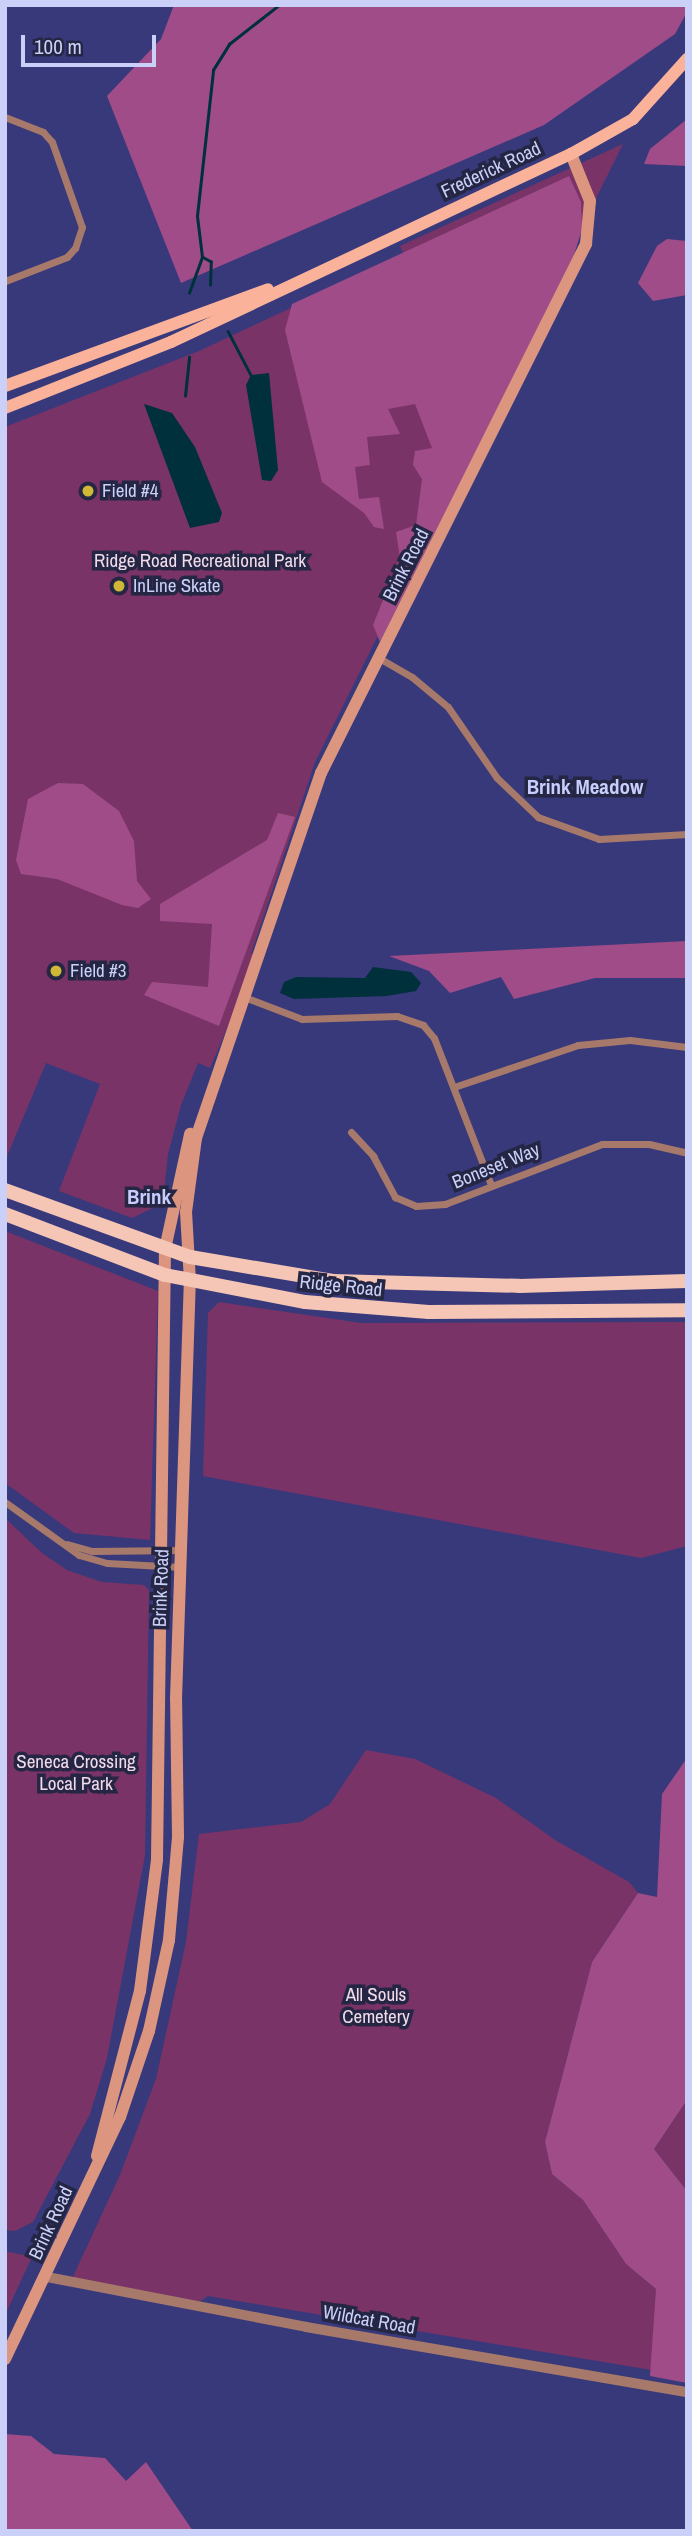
<!DOCTYPE html>
<html>
<head>
<meta charset="utf-8">
<style>
	body { margin:0 }
	#map { position:relative; width:692px; height:2536px; overflow:hidden; background:#38397b; font-family:"Archivo Narrow",sans-serif }
	div>[style] { position:absolute }
	[style*='--x'] { left:calc(var(--x)*1px); top:calc(var(--y)*1px); width:calc(var(--w)*1px); rotate:calc(var(--a)*1deg) }
	.green>* { inset:0; background:#7a3367 }
	.forest>* { inset:0; background:#9f4c88 }
	.water>* { inset:0; background:#00303c }
	.stream>* { height:2.5px; margin:-1.25px; padding:0 1.25px; transform-origin:1.25px; border-radius:1.25px; background:#00303c }
	.minor>* { height:7px; margin:-3.5px; padding:0 3.5px; transform-origin:3.5px; border-radius:3.5px; background:#a6796b }
	.tertiary>* { height:10px; margin:-5px; padding:0 5px; transform-origin:5px; border-radius:5px; background:#a6796b }
	.secondary>* { height:12px; margin:-6px; padding:0 6px; transform-origin:6px; border-radius:6px; background:#dc967f }
	.primary>* { height:12px; margin:-6px; padding:0 6px; transform-origin:6px; border-radius:6px; background:#fab29a }
	.trunk>* { height:14px; margin:-7px; padding:0 7px; transform-origin:7px; border-radius:7px; background:#f5c6b6 }
	.dots>* { width:19px; height:19px; translate:-50% -50%; box-sizing:border-box; border:4px solid #242644; border-radius:50% }
	span { translate:-50% -50%; white-space:nowrap; text-align:center; line-height:1.15; -webkit-text-stroke:7px #242644; paint-order:stroke }
	.street-label { font-size:19px; color:#cad0f7 }
	.poi-label { font-size:19px; color:#cad0f7 }
	.left { translate:0 -50%; text-align:left }
	.park-label { font-size:19px; color:#f1dae9 }
	.neighbourhood-label { font-size:21px; color:#c7cdfc; font-weight:700 }
	.frame { position:absolute; inset:0; border:7px solid #cad0f7; pointer-events:none }
	.scale { position:absolute; left:21px; top:35px; width:135px; height:32px; box-sizing:border-box; border:4px solid #cad0f7; border-top:0; padding-left:9px; font-size:21px; line-height:24px; white-space:nowrap; color:#cad0f7; -webkit-text-stroke:5px #242644; paint-order:stroke }
</style>
</head>
<body>
<div id="map">
	<div class="green">
		<div style="clip-path:polygon(623px 144px,315px 762px,251px 954px,259px 954px,210px 1068px,198px 1063px,181px 1105px,168px 1154px,163px 1203px,132px 1218px,59px 1191px,100px 1084px,46px 1063px,5px 1161px,5px 427px,199px 351px,404px 255px,400px 246px)"></div>
		<div style="clip-path:polygon(5px 1231px,158px 1291px,150px 1540px,74px 1533px,5px 1483px)"></div>
		<div style="clip-path:polygon(219px 1302px,361px 1323px,687px 1322px,687px 1546px,641px 1558px,203px 1476px,208px 1313px)"></div>
		<div style="clip-path:polygon(5px 1518px,42px 1553px,67px 1570px,102px 1582px,144px 1585px,149px 1590px,145px 1855px,107px 2058px,90px 2114px,33px 2222px,15px 2231px,5px 2230px)"></div>
		<div style="clip-path:polygon(366px 1750px,415px 1759px,496px 1798px,555px 1840px,629px 1882px,638px 1893px,592px 1962px,545px 2142px,552px 2174px,583px 2200px,626px 2264px,656px 2289px,687px 2376px,208px 2296px,194px 2305px,71px 2281px,120px 2175px,156px 2079px,186px 1942px,199px 1834px,301px 1822px,330px 1804px)"></div>
		<div style="clip-path:polygon(687px 2100px,687px 2191px,654px 2149px)"></div>
		<div style="clip-path:polygon(5px 2251px,32px 2257px,5px 2315px)"></div>
	</div>
	<div class="forest">
		<div style="clip-path:polygon(174px 5px,687px 5px,687px 12px,675px 34px,544px 125px,181px 283px,107px 96px,161px 39px)"></div>
		<div style="clip-path:polygon(687px 119px,687px 166px,644px 164px,650px 149px)"></div>
		<div style="clip-path:polygon(569px 176px,581px 202px,582px 229px,574px 255px,380px 642px,373px 625px,400px 558px,396px 532px,416px 525px,422px 479px,413px 465px,415px 451px,432px 448px,415px 404px,388px 409px,400px 434px,367px 437px,370px 465px,355px 467px,359px 499px,379px 497px,384px 529px,374px 527px,364px 513px,322px 482px,285px 330px,292px 304px)"></div>
		<div style="clip-path:polygon(667px 239px,687px 241px,687px 295px,653px 301px,638px 283px,657px 246px)"></div>
		<div style="clip-path:polygon(58px 783px,83px 784px,119px 811px,134px 841px,137px 881px,151px 899px,138px 908px,122px 905px,57px 879px,21px 874px,16px 860px,28px 799px)"></div>
		<div style="clip-path:polygon(278px 813px,295px 817px,219px 1026px,144px 995px,152px 982px,208px 987px,212px 924px,160px 921px,160px 904px,267px 840px)"></div>
		<div style="clip-path:polygon(687px 941px,687px 978px,595px 978px,514px 999px,501px 977px,450px 993px,429px 971px,389px 956px)"></div>
		<div style="clip-path:polygon(687px 1758px,687px 2100px,654px 2149px,687px 2191px,687px 2383px,650px 2376px,656px 2289px,626px 2264px,583px 2200px,552px 2174px,545px 2142px,592px 1962px,638px 1893px,657px 1897px,662px 1794px)"></div>
		<div style="clip-path:polygon(5px 2434px,31px 2436px,54px 2454px,105px 2458px,126px 2481px,146px 2462px,193px 2531px,5px 2531px)"></div>
	</div>
	<div class="water">
		<div style="clip-path:polygon(269px 373px,278px 470px,271px 481px,262px 480px,246px 385px,251px 375px)"></div>
		<div style="clip-path:polygon(144px 404px,172px 413px,195px 447px,222px 513px,219px 522px,190px 528px)"></div>
		<div style="clip-path:polygon(373px 967px,411px 972px,421px 983px,416px 991px,387px 996px,294px 999px,280px 993px,284px 982px,296px 977px,365px 978px)"></div>
	</div>
	<div class="stream">
		<div style="--x:210;--y:285;--w:23;--a:-88"></div>
		<div style="--x:211;--y:262;--w:10;--a:-151"></div>
		<div style="--x:202;--y:257;--w:41;--a:-97"></div>
		<div style="--x:197;--y:216;--w:147;--a:-83.7"></div>
		<div style="--x:213;--y:70;--w:31;--a:-58"></div>
		<div style="--x:229;--y:44;--w:63;--a:-38"></div>
		<div style="--x:189;--y:293;--w:37;--a:-70"></div>
		<div style="--x:228;--y:331;--w:50;--a:62.4"></div>
		<div style="--x:185;--y:396;--w:39;--a:-84"></div>
	</div>
	<div class="minor">
		<div style="--x:5;--y:117;--w:41;--a:21.5"></div>
		<div style="--x:43;--y:132;--w:13;--a:48"></div>
		<div style="--x:52;--y:142;--w:90;--a:70.6"></div>
		<div style="--x:82;--y:227;--w:22;--a:108"></div>
		<div style="--x:75;--y:248;--w:12;--a:132"></div>
		<div style="--x:67;--y:257;--w:66;--a:158.8"></div>
		<div style="--x:379;--y:658;--w:38;--a:30"></div>
		<div style="--x:412;--y:677;--w:47;--a:39.8"></div>
		<div style="--x:448;--y:707;--w:86;--a:55.4"></div>
		<div style="--x:497;--y:778;--w:57;--a:43.6"></div>
		<div style="--x:538;--y:817;--w:65;--a:19.8"></div>
		<div style="--x:599;--y:839;--w:88;--a:-3.3"></div>
		<div style="--x:244;--y:997;--w:62;--a:20.8"></div>
		<div style="--x:302;--y:1019;--w:95;--a:-1.8"></div>
		<div style="--x:397;--y:1016;--w:28;--a:19"></div>
		<div style="--x:423;--y:1025;--w:17;--a:50"></div>
		<div style="--x:434;--y:1038;--w:158;--a:68.8"></div>
		<div style="--x:454;--y:1087;--w:131;--a:-18.7"></div>
		<div style="--x:578;--y:1045;--w:52;--a:-5.5"></div>
		<div style="--x:630;--y:1040;--w:57;--a:7"></div>
		<div style="--x:351;--y:1132;--w:33;--a:47"></div>
		<div style="--x:373;--y:1156;--w:47;--a:61.8"></div>
		<div style="--x:395;--y:1197;--w:23;--a:23"></div>
		<div style="--x:416;--y:1206;--w:29;--a:-4"></div>
		<div style="--x:445;--y:1204;--w:168;--a:-20.9"></div>
		<div style="--x:602;--y:1144;--w:47;--a:0"></div>
		<div style="--x:649;--y:1144;--w:39;--a:13"></div>
		<div style="--x:5;--y:1502;--w:91;--a:35.6"></div>
		<div style="--x:79;--y:1555;--w:29;--a:16"></div>
		<div style="--x:107;--y:1563;--w:74;--a:3.1"></div>
		<div style="--x:67;--y:1544;--w:26;--a:16"></div>
		<div style="--x:92;--y:1551;--w:90;--a:-0.6"></div>
	</div>
	<div class="tertiary">
		<div style="--x:47;--y:2277;--w:264;--a:10.9"></div>
		<div style="--x:306;--y:2327;--w:387;--a:9.7"></div>
	</div>
	<div class="secondary">
		<div style="--x:97;--y:2156;--w:171;--a:-75.4"></div>
		<div style="--x:140;--y:1991;--w:132;--a:-82.6"></div>
		<div style="--x:157;--y:1860;--w:611;--a:-89.25"></div>
		<div style="--x:165;--y:1249;--w:118;--a:-77.7"></div>
		<div style="--x:5;--y:2359;--w:268;--a:-64.6"></div>
		<div style="--x:120;--y:2117;--w:91;--a:-71.4"></div>
		<div style="--x:149;--y:2031;--w:93;--a:-77.6"></div>
		<div style="--x:169;--y:1940;--w:103;--a:-85"></div>
		<div style="--x:178;--y:1837;--w:138;--a:-90.8"></div>
		<div style="--x:176;--y:1699;--w:418;--a:-88.1"></div>
		<div style="--x:190;--y:1281;--w:69;--a:-93.3"></div>
		<div style="--x:186;--y:1212;--w:75;--a:-82.3"></div>
		<div style="--x:196;--y:1138;--w:386;--a:-71.1"></div>
		<div style="--x:321;--y:773;--w:592;--a:-63.39"></div>
		<div style="--x:586;--y:244;--w:43;--a:-84.7"></div>
		<div style="--x:590;--y:201;--w:51;--a:-112"></div>
	</div>
	<div class="primary">
		<div style="--x:5;--y:386;--w:280;--a:-20.2"></div>
		<div style="--x:5;--y:408;--w:179;--a:-21.7"></div>
		<div style="--x:171;--y:342;--w:442;--a:-25.2"></div>
		<div style="--x:571;--y:154;--w:71;--a:-29.4"></div>
		<div style="--x:633;--y:119;--w:81;--a:-48"></div>
	</div>
	<div class="trunk">
		<div style="--x:5;--y:1190;--w:197;--a:19.9"></div>
		<div style="--x:190;--y:1257;--w:145;--a:9.5"></div>
		<div style="--x:333;--y:1281;--w:186;--a:1.5"></div>
		<div style="--x:519;--y:1286;--w:168;--a:-1.7"></div>
		<div style="--x:5;--y:1214;--w:171;--a:20.9"></div>
		<div style="--x:165;--y:1275;--w:143;--a:10.9"></div>
		<div style="--x:305;--y:1302;--w:124;--a:4.6"></div>
		<div style="--x:429;--y:1312;--w:258;--a:-0.4"></div>
	</div>
	<div class="dots">
		<div style="left:88px;top:491px;background:#cfb837"></div>
		<div style="left:119px;top:586px;background:#cfb837"></div>
		<div style="left:56px;top:971px;background:#cfb837"></div>
	</div>
	<div class="street-label">
		<span style="left:491px;top:170px;rotate:-25deg">Frederick Road</span>
		<span style="left:406px;top:565px;rotate:-63deg">Brink Road</span>
		<span style="left:496px;top:1166px;rotate:-22deg">Boneset Way</span>
		<span style="left:341px;top:1286px;rotate:6deg">Ridge Road</span>
		<span style="left:161px;top:1588px;rotate:-88deg">Brink Road</span>
		<span style="left:51px;top:2223px;rotate:-65deg">Brink Road</span>
		<span style="left:369px;top:2320px;rotate:10deg">Wildcat Road</span>
	</div>
	<div class="poi-label">
		<span class="left" style="left:102px;top:491px">Field #4</span>
		<span class="left" style="left:133px;top:586px">InLine Skate</span>
		<span class="left" style="left:70px;top:971px">Field #3</span>
	</div>
	<div class="park-label">
		<span style="left:200px;top:561px">Ridge Road Recreational Park</span>
		<span style="left:76px;top:1773px">Seneca Crossing<br>Local Park</span>
		<span style="left:376px;top:2006px">All Souls<br>Cemetery</span>
	</div>
	<div class="neighbourhood-label">
		<span style="left:585px;top:787px">Brink Meadow</span>
		<span style="left:149px;top:1197px">Brink</span>
	</div>
	<div class="frame"></div>
	<div class="scale">100 m</div>
</div>
</body>
</html>
